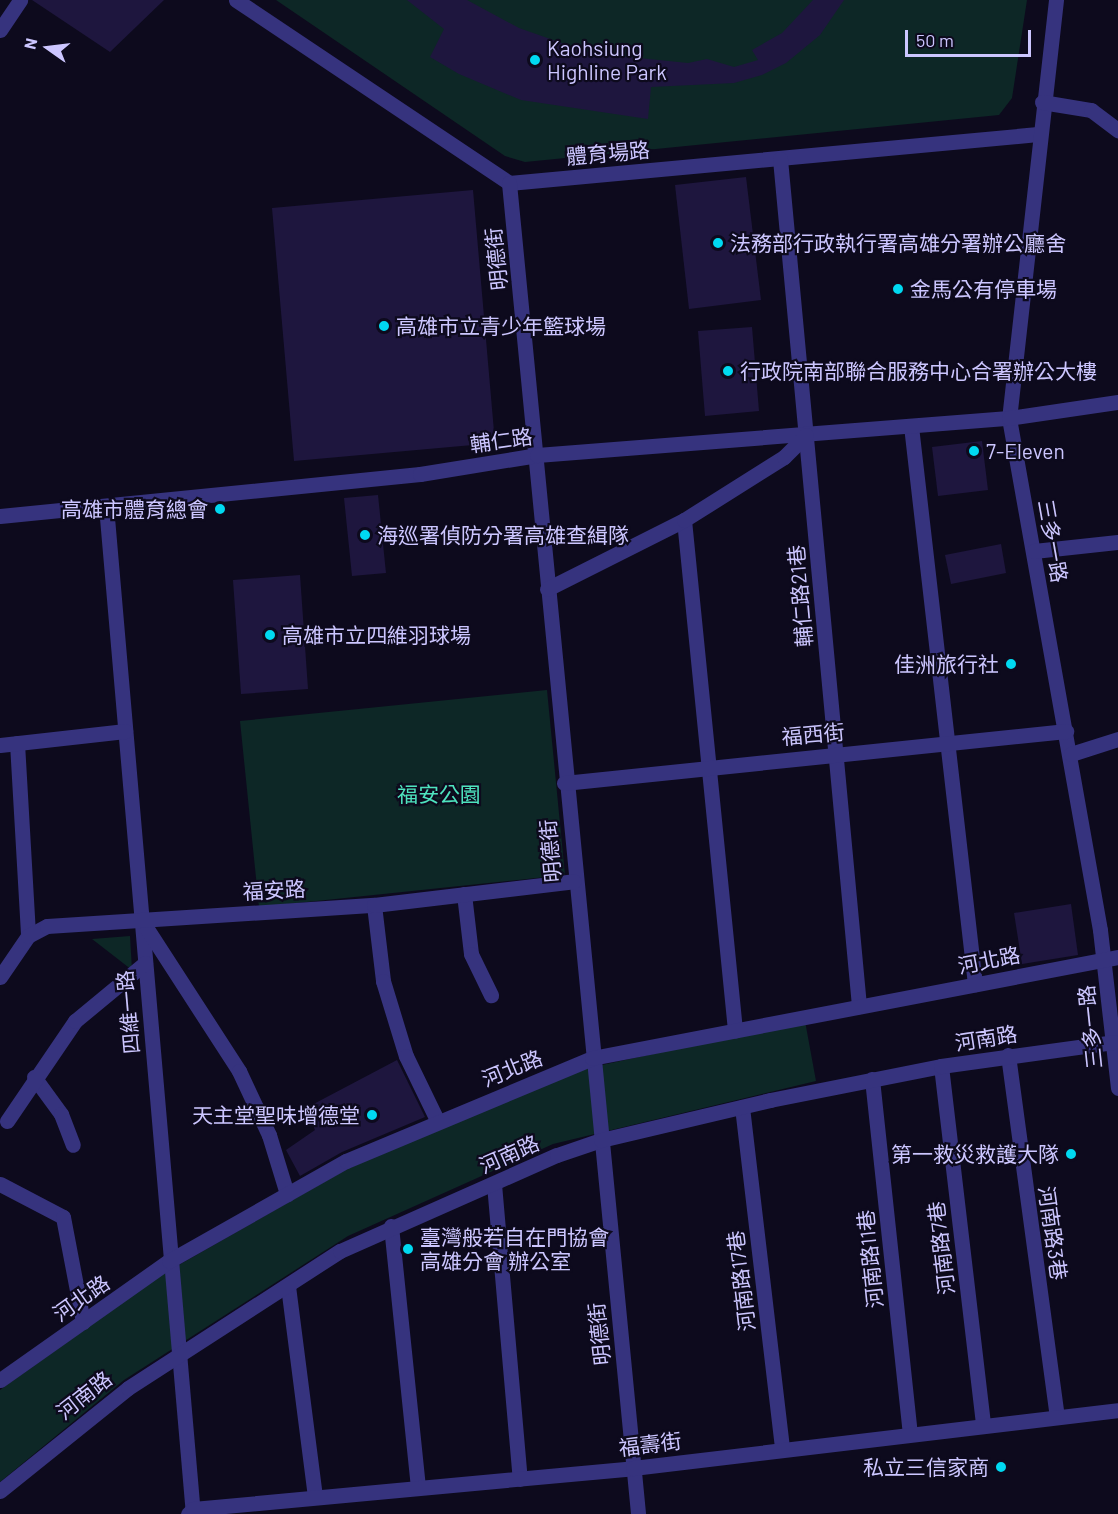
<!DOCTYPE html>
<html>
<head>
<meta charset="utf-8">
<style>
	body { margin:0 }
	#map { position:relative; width:1118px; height:1514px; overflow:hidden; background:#0d0a1d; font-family:Barlow,"Noto Sans TC",sans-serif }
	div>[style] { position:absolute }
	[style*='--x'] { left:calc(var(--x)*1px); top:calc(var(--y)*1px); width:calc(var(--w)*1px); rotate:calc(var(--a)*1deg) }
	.green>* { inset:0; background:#0d2726 }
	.building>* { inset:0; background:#1e163e }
	.minor>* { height:15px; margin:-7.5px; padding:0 7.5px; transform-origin:7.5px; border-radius:7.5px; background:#36337e }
	.dots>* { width:16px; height:16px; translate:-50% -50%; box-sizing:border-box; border:3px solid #0d0a1d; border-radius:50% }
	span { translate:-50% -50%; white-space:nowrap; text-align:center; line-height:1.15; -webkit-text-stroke:4.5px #0d0a1d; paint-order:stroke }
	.poi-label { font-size:21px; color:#ccc6ff }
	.left { translate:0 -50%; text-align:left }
	.right { translate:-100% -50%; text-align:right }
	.street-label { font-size:21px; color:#ccc6ff }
	.park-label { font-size:21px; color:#4ee3be }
	.north { position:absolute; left:18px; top:18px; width:60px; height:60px; -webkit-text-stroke:4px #0d0a1d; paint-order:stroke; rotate:284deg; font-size:16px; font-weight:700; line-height:24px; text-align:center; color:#ccc6ff }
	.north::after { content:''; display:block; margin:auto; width:21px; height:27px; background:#ccc6ff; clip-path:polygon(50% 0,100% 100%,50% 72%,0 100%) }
	.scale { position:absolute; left:905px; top:30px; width:126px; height:27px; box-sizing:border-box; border:3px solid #ccc6ff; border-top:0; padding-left:8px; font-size:18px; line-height:21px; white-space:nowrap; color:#ccc6ff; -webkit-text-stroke:4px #0d0a1d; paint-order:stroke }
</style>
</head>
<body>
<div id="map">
	<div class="green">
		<div style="clip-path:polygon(276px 0,1027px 0,1012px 98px,999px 115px,525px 162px,505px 156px)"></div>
		<div style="clip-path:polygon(547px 690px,565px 875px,259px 907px,240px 721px)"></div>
		<div style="clip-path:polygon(130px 936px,132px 970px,92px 939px)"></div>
		<div style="clip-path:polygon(805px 1021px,816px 1081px,553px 1144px,348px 1236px,124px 1380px,0 1482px,0 1390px,163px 1274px,347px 1169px,494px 1104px,588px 1068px)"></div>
	</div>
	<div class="building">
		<div style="clip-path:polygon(32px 0,164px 0,110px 52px)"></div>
		<div style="clip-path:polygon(407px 0,467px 0,519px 28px,590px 53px,688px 63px,707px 59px,734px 67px,758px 60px,752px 50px,782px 33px,813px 0,844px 0,820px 35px,786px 63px,762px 75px,734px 83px,651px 87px,648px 119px,521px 100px,459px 74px,430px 57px,444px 29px)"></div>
		<div style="clip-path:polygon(746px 177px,761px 300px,689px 309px,675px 185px)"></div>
		<div style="clip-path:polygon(473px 190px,495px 443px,294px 461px,272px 208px)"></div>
		<div style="clip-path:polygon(752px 327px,759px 411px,705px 416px,698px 331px)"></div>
		<div style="clip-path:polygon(982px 441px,988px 490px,938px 496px,932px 447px)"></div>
		<div style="clip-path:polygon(378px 495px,386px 573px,352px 576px,344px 498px)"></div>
		<div style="clip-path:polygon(1001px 544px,1006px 573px,951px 584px,945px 555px)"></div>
		<div style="clip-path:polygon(300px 575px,308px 689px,241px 694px,233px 580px)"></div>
		<div style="clip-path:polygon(1071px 904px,1078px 955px,1022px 964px,1014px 913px)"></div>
		<div style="clip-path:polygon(397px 1060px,425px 1117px,342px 1152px,300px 1176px,286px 1150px,315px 1130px,306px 1108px)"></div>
	</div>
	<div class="minor">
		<div style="--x:236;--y:0;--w:329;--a:33.8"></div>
		<div style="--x:509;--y:183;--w:531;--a:-5.29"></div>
		<div style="--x:1056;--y:0;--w:421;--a:96.4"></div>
		<div style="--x:1009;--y:418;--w:520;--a:79.92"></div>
		<div style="--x:1100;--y:930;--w:159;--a:83.5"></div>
		<div style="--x:0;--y:30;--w:36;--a:-56"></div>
		<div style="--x:1042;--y:102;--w:50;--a:9.3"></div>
		<div style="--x:1091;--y:110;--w:34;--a:37"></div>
		<div style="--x:780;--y:159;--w:851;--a:84.67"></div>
		<div style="--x:509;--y:183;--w:1337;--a:84.46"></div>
		<div style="--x:911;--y:426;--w:562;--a:83.46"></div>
		<div style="--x:106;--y:506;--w:1012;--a:85.07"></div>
		<div style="--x:0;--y:516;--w:422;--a:-5.7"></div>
		<div style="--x:420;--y:474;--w:119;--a:-9.2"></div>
		<div style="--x:537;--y:455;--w:473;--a:-4.5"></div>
		<div style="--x:1009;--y:418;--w:110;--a:-8.4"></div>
		<div style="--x:684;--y:520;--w:513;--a:84.29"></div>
		<div style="--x:1034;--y:551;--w:84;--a:-6.1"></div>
		<div style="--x:547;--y:589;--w:153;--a:-26.7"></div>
		<div style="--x:684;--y:520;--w:118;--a:-32.2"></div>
		<div style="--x:784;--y:457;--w:31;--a:-45"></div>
		<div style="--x:17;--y:743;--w:193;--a:86.7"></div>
		<div style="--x:0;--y:745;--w:126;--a:-6.4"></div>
		<div style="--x:1071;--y:754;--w:49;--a:-17.7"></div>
		<div style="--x:564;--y:783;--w:505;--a:-5.91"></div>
		<div style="--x:464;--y:894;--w:60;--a:83.3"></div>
		<div style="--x:471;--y:954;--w:46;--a:64"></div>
		<div style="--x:374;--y:905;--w:77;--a:83.2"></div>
		<div style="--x:383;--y:981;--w:78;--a:73"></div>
		<div style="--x:406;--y:1056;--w:73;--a:64.1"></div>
		<div style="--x:142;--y:921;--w:179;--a:57.1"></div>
		<div style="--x:239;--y:1071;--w:71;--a:64.9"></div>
		<div style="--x:269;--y:1135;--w:62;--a:73"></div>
		<div style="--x:0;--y:977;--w:50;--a:-55.7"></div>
		<div style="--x:28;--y:936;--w:21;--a:-28"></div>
		<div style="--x:47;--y:926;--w:328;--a:-3.7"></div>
		<div style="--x:374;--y:905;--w:201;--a:-6.8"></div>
		<div style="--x:1008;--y:1055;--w:365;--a:82.3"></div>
		<div style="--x:941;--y:1066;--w:361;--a:83.3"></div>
		<div style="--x:34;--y:1077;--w:46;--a:53.9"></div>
		<div style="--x:61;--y:1114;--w:33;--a:69"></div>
		<div style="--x:872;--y:1079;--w:357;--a:83.9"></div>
		<div style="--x:742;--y:1107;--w:345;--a:83.3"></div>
		<div style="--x:7;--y:1121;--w:121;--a:-55.8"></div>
		<div style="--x:75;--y:1021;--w:91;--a:-39.6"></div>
		<div style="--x:0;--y:1184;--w:71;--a:27.6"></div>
		<div style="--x:63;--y:1217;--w:107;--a:79.2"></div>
		<div style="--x:494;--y:1184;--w:296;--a:85"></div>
		<div style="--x:391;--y:1226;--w:263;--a:84.1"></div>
		<div style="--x:288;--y:1286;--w:212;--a:82.7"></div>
		<div style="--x:0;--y:1380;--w:207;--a:-35.2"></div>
		<div style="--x:169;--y:1261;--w:203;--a:-29.5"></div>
		<div style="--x:346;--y:1161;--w:267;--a:-22.7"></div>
		<div style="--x:592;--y:1058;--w:536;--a:-10.87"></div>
		<div style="--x:0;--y:1491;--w:164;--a:-38.8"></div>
		<div style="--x:128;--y:1388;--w:252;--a:-32.9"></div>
		<div style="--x:340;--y:1251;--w:237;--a:-23.9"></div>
		<div style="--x:557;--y:1155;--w:46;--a:-18.8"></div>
		<div style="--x:601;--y:1140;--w:174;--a:-13.3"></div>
		<div style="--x:770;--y:1100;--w:174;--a:-11.2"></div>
		<div style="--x:941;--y:1066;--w:174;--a:-7.9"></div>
		<div style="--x:188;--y:1514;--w:7;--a:-45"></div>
		<div style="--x:193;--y:1509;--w:442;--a:-5.3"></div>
		<div style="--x:633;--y:1468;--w:488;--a:-6.8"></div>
	</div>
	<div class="dots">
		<div style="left:535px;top:60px;background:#00d9f1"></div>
		<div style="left:718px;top:243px;background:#00d9f1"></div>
		<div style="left:898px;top:289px;background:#00d9f1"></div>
		<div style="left:384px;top:326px;background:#00d9f1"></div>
		<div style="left:728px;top:371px;background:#00d9f1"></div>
		<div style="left:974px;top:451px;background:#00d9f1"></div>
		<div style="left:220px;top:509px;background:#00d9f1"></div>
		<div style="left:365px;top:535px;background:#00d9f1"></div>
		<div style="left:270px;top:635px;background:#00d9f1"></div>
		<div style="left:1011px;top:664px;background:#00d9f1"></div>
		<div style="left:372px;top:1115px;background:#00d9f1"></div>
		<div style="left:1071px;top:1154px;background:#00d9f1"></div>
		<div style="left:408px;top:1249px;background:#00d9f1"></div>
		<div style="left:1001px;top:1467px;background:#00d9f1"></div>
	</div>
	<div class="poi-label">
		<span class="left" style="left:547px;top:60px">Kaohsiung<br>Highline Park</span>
		<span class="left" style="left:730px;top:243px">法務部行政執行署高雄分署辦公廳舍</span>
		<span class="left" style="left:910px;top:289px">金馬公有停車場</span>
		<span class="left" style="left:396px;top:326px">高雄市立青少年籃球場</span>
		<span class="left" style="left:740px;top:371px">行政院南部聯合服務中心合署辦公大樓</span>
		<span class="left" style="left:986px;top:451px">7-Eleven</span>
		<span class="right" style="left:208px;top:509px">高雄市體育總會</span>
		<span class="left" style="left:377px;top:535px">海巡署偵防分署高雄查緝隊</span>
		<span class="left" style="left:282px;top:635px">高雄市立四維羽球場</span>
		<span class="right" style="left:999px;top:664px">佳洲旅行社</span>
		<span class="right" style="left:360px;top:1115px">天主堂聖味增德堂</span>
		<span class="right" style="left:1059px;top:1154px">第一救災救護大隊</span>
		<span class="left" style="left:420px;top:1249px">臺灣般若自在門協會<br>高雄分會 辦公室</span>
		<span class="right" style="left:989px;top:1467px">私立三信家商</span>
	</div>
	<div class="street-label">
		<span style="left:608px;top:153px;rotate:-5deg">體育場路</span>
		<span style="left:496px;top:259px;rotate:-96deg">明德街</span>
		<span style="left:501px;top:440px;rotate:-8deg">輔仁路</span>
		<span style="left:1053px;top:541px;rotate:80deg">三多一路</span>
		<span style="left:800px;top:596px;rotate:-95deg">輔仁路21巷</span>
		<span style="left:813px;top:734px;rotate:-5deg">福西街</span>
		<span style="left:550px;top:851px;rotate:-95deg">明德街</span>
		<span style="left:274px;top:890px;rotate:-3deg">福安路</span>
		<span style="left:989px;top:960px;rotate:-11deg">河北路</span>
		<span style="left:128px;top:1012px;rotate:-95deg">四維一路</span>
		<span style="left:1090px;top:1027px;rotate:-96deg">三多一路</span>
		<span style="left:986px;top:1038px;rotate:-9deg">河南路</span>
		<span style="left:512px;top:1068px;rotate:-22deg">河北路</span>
		<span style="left:509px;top:1154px;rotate:-24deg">河南路</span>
		<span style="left:1053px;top:1233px;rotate:82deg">河南路3巷</span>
		<span style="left:941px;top:1248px;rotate:-97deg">河南路7巷</span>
		<span style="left:870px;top:1259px;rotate:-96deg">河南路11巷</span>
		<span style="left:741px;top:1281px;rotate:-97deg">河南路17巷</span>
		<span style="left:81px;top:1298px;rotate:-35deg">河北路</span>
		<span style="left:599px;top:1334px;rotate:-96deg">明德街</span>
		<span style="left:84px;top:1395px;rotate:-38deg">河南路</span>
		<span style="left:650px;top:1444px;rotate:-7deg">福壽街</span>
	</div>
	<div class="park-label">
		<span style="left:439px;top:794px">福安公園</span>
	</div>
	<div class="north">N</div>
	<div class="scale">50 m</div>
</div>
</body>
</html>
